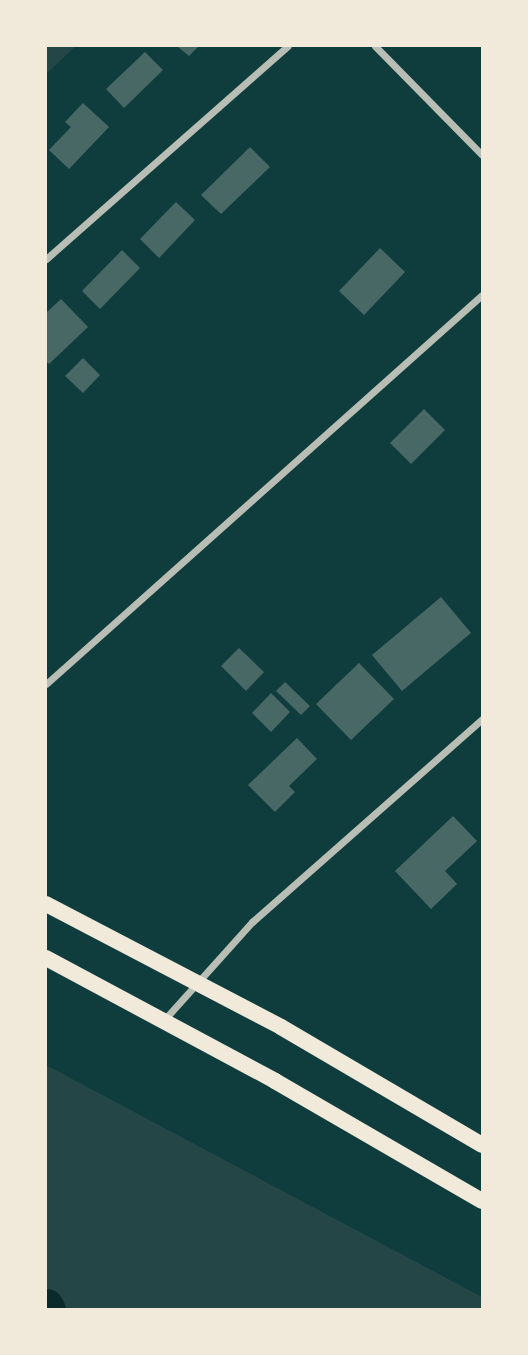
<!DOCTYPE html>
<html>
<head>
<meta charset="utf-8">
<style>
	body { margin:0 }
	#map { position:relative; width:528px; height:1355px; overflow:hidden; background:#0f3d3e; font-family:Figtree,sans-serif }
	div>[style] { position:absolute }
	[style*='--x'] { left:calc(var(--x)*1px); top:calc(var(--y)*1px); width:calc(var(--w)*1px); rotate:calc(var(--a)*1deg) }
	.green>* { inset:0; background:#244646 }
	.river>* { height:35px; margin:-17.5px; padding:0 17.5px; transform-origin:17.5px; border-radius:17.5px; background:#0a2a2b }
	.building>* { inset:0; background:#486865 }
	.minor>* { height:7px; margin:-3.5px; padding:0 3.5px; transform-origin:3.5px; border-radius:3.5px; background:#b8beb3 }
	.trunk>* { height:16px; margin:-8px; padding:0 8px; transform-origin:8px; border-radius:8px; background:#f1e9da }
	span { translate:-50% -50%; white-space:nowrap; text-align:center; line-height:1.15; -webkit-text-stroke:7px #f1e9da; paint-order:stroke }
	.frame { position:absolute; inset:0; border:47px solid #f1e9da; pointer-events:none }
</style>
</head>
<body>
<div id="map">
	<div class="green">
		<div style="clip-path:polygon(46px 46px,76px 46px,46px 74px)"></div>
		<div style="clip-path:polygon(46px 1065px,482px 1297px,482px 1309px,46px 1309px)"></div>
	</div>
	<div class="river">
		<div style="--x:46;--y:1306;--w:4;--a:63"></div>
	</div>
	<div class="building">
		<div style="clip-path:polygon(177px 46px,199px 46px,189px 56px)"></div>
		<div style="clip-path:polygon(145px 52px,163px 70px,124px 108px,106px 89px)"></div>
		<div style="clip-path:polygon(83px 103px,109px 127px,69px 169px,49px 150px,71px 127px,65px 122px)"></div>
		<div style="clip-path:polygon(250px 147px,270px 167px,221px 214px,201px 195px)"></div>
		<div style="clip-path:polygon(176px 202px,195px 220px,159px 258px,140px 239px)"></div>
		<div style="clip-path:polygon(380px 248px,405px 272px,364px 315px,339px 291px)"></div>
		<div style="clip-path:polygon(122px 250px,140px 268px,100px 309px,82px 291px)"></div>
		<div style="clip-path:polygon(61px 299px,88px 327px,49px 364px,46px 361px,46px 313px)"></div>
		<div style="clip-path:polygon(83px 358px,100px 375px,83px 393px,65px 376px)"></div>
		<div style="clip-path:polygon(424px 409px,445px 430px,411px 464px,390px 443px)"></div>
		<div style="clip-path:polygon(441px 597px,471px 633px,402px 691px,372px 655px)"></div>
		<div style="clip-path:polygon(239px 648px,264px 672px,246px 691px,221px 666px)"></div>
		<div style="clip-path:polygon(359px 663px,394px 699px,351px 740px,316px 704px)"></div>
		<div style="clip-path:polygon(285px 682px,310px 706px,301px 715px,276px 691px)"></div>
		<div style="clip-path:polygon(271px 693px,290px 712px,271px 732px,252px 713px)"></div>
		<div style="clip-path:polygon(297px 738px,317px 759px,289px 786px,295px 792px,275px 812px,248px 785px)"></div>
		<div style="clip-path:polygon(453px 816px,477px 841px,445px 871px,457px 884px,431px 909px,395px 871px)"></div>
	</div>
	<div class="minor">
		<div style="--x:375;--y:46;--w:153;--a:45.5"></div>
		<div style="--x:46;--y:259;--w:322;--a:-41.4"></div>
		<div style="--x:46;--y:684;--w:584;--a:-41.74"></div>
		<div style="--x:164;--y:1020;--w:132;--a:-48.1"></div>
		<div style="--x:252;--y:922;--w:307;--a:-41.4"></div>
	</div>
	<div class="trunk">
		<div style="--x:46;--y:904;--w:265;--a:27.6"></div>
		<div style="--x:281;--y:1027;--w:233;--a:30.4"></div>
		<div style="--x:46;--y:958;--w:260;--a:28.2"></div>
		<div style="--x:275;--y:1081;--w:239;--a:30.1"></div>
	</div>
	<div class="frame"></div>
</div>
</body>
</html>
